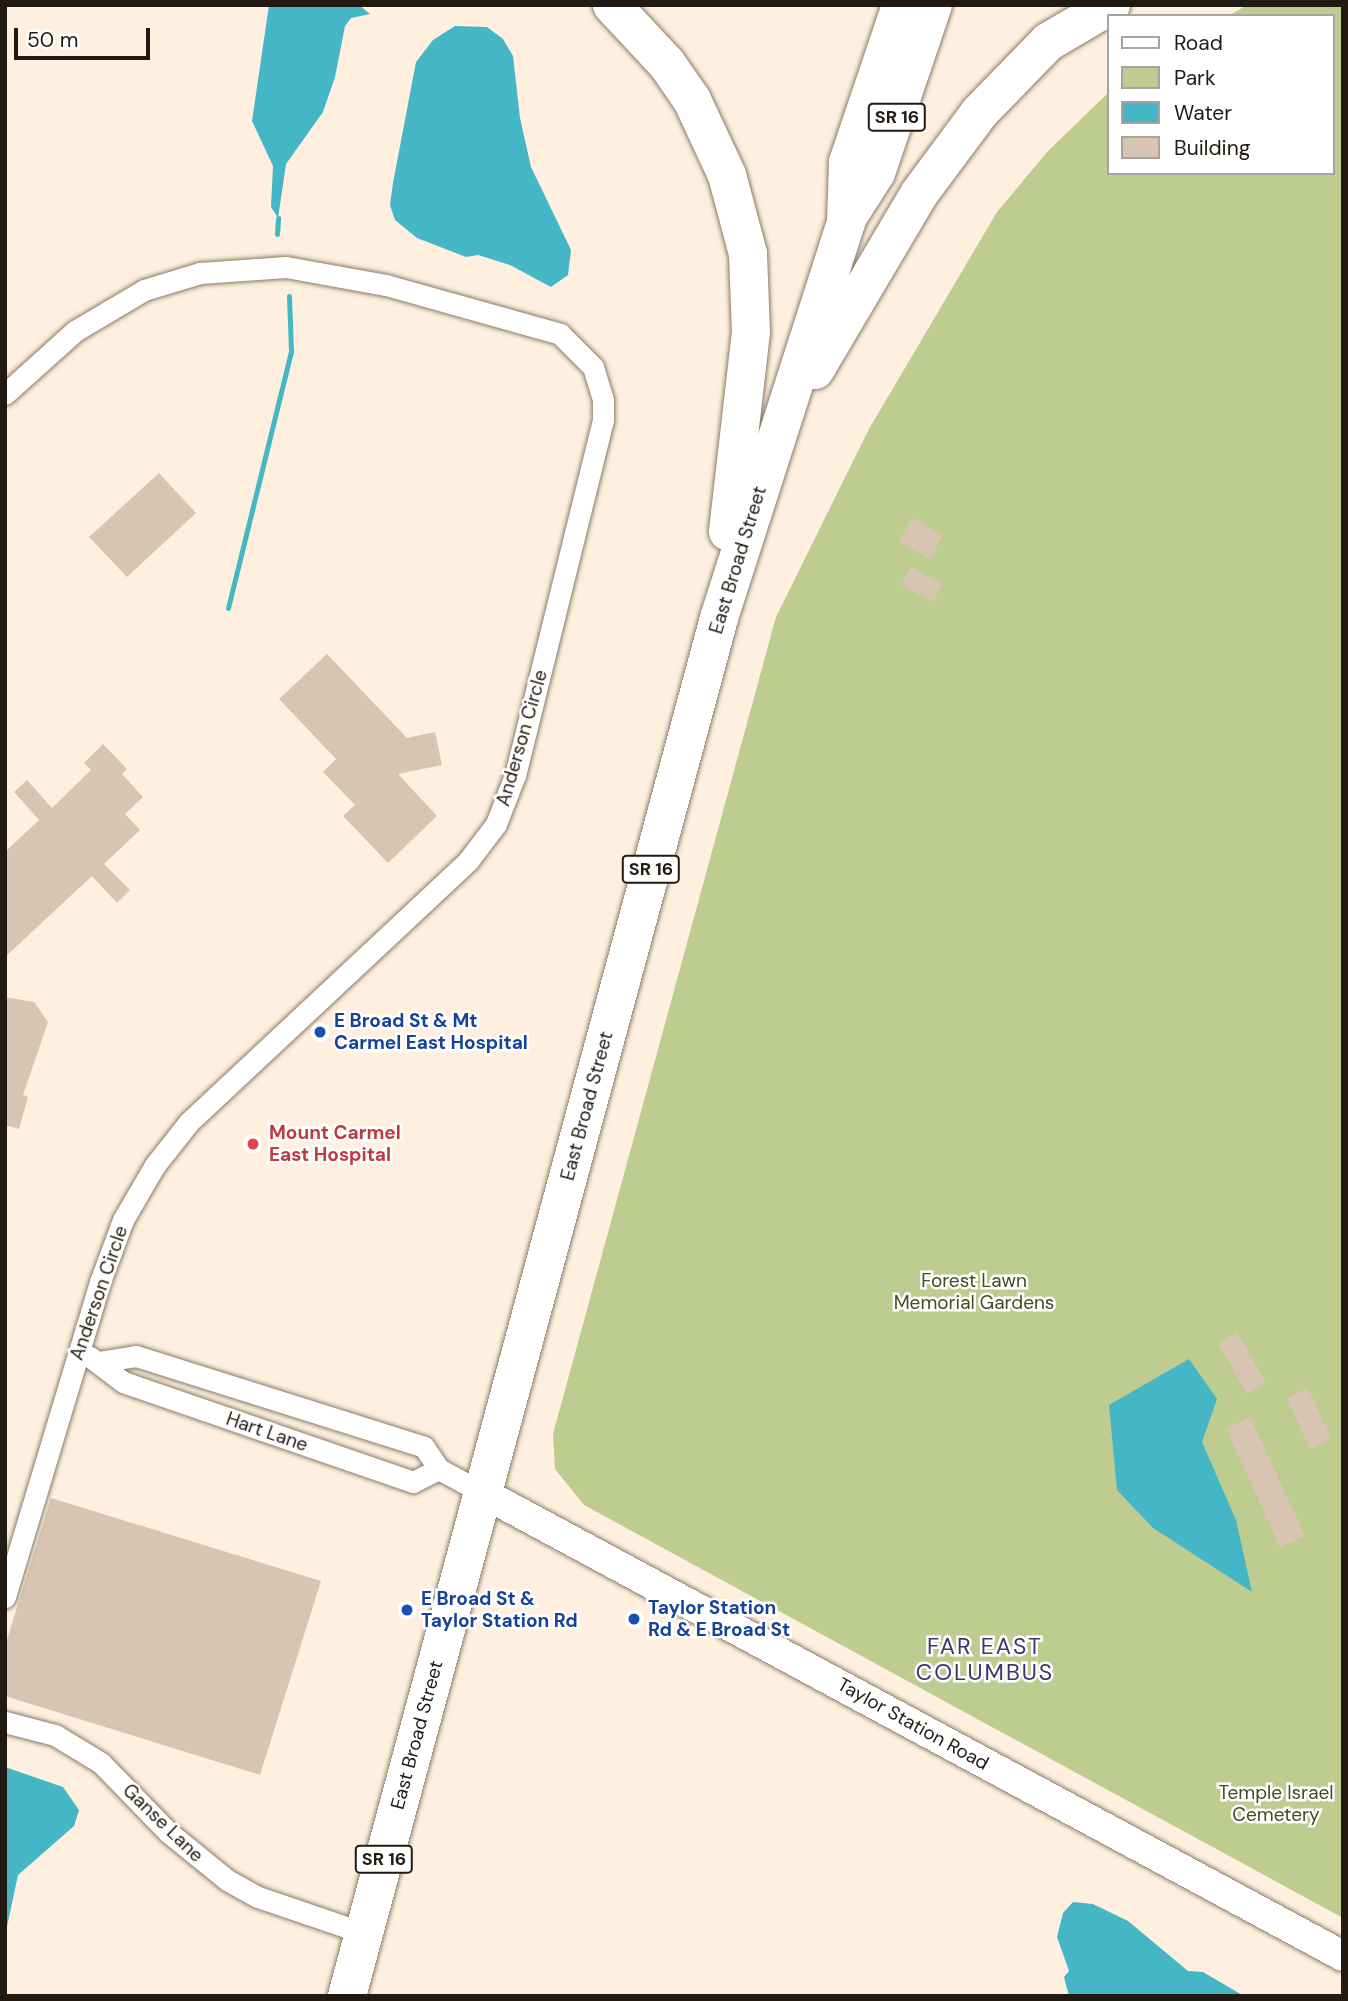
<!DOCTYPE html>
<html>
<head>
<meta charset="utf-8">
<style>
	body { margin:0 }
	#map { position:relative; width:1348px; height:2001px; overflow:hidden; background:#feefde; font-family:"DM Sans",sans-serif }
	div>[style] { position:absolute }
	[style*='--x'] { left:calc(var(--x)*1px); top:calc(var(--y)*1px); width:calc(var(--w)*1px); rotate:calc(var(--a)*1deg) }
	.green>* { inset:0; background:#becc8f }
	.water>* { inset:0; background:#45b6c6 }
	.stream>* { height:5px; margin:-2.5px; padding:0 2.5px; transform-origin:2.5px; border-radius:2.5px; background:#45b6c6 }
	.building>* { inset:0; background:#d7c5b1 }
	.roads { filter:drop-shadow(0 0 2px #8a7a67) drop-shadow(0 0 2px #8a7a67) }
	.street>* { height:21px; margin:-10.5px; padding:0 10.5px; transform-origin:10.5px; border-radius:10.5px; background:#fff }
	.secondary>* { height:30px; margin:-15px; padding:0 15px; transform-origin:15px; border-radius:15px; background:#fff }
	.primary>* { height:33px; margin:-16.5px; padding:0 16.5px; transform-origin:16.5px; border-radius:16.5px; background:#fff }
	.highway>* { height:38px; margin:-19px; padding:0 19px; transform-origin:19px; border-radius:19px; background:#fff }
	.dots>* { width:19px; height:19px; translate:-50% -50%; box-sizing:border-box; border:4px solid #fff; border-radius:50% }
	span { translate:-50% -50%; white-space:nowrap; text-align:center; line-height:1.15; -webkit-text-stroke:5px #fff; paint-order:stroke }
	.shield-label span { padding:2px 5px; background:#fff; border:2px solid; border-radius:5px; -webkit-text-stroke-width:0 }
	.shield-label { font-size:18px; color:#211a13; font-weight:700 }
	.street-label { font-size:19px; color:#211a13 }
	.transit-label { font-size:19px; color:#164399; font-weight:700 }
	.left { translate:0 -50%; text-align:left }
	.health-label { font-size:19px; color:#be3a42; font-weight:700 }
	.park-label { font-size:19px; color:#434b22 }
	.quarter-label { font-size:23px; color:#40336f; letter-spacing:2px }
	.frame { position:absolute; inset:0; border:7px solid #211a13; pointer-events:none }
	.legend { position:absolute; left:1107px; top:14px; width:228px; height:161px; box-sizing:border-box; background:#fff; border:2px solid #a6a3a1; margin:0; padding:9px 12px; list-style:none; font-size:21px; color:#211a13 }
	.legend li { display:flex; align-items:center; gap:14px; height:35px }
	.legend b { width:35px; border:2px solid #a6a3a1 }
	.scale { position:absolute; left:14px; top:28px; width:136px; height:32px; box-sizing:border-box; border:4px solid #211a13; border-top:0; padding-left:9px; font-size:21px; line-height:24px; white-space:nowrap; color:#211a13; -webkit-text-stroke:5px #fff; paint-order:stroke }
</style>
</head>
<body>
<div id="map">
	<div class="green">
		<div style="clip-path:polygon(1247px 5px,1343px 5px,1343px 1918px,584px 1505px,555px 1469px,553px 1434px,776px 617px,869px 429px,997px 212px,1048px 151px,1108px 93px,1108px 173px,1332px 173px,1332px 16px,1228px 16px)"></div>
	</div>
	<div class="water">
		<div style="clip-path:polygon(269px 5px,359px 5px,370px 14px,351px 18px,345px 26px,335px 77px,323px 112px,286px 164px,278px 218px,271px 207px,273px 166px,252px 121px)"></div>
		<div style="clip-path:polygon(455px 26px,487px 27px,503px 39px,513px 56px,520px 118px,531px 167px,571px 250px,568px 275px,551px 287px,510px 265px,478px 255px,466px 257px,417px 238px,395px 220px,390px 205px,393px 183px,416px 62px,433px 40px)"></div>
		<div style="clip-path:polygon(1189px 1359px,1217px 1399px,1202px 1442px,1236px 1520px,1252px 1592px,1153px 1528px,1117px 1490px,1109px 1405px)"></div>
		<div style="clip-path:polygon(5px 1767px,63px 1787px,79px 1810px,74px 1826px,18px 1875px,5px 1936px)"></div>
		<div style="clip-path:polygon(1073px 1902px,1093px 1904px,1128px 1921px,1188px 1971px,1203px 1972px,1244px 1996px,1069px 1996px,1064px 1977px,1069px 1971px,1057px 1937px,1063px 1913px)"></div>
	</div>
	<div class="stream">
		<div style="--x:277;--y:234;--w:16;--a:-86"></div>
		<div style="--x:228;--y:608;--w:265;--a:-76.2"></div>
		<div style="--x:291;--y:351;--w:55;--a:-92.1"></div>
	</div>
	<div class="building">
		<div style="clip-path:polygon(159px 473px,196px 513px,127px 577px,89px 537px)"></div>
		<div style="clip-path:polygon(912px 518px,943px 535px,930px 559px,899px 542px)"></div>
		<div style="clip-path:polygon(911px 567px,943px 584px,933px 602px,901px 585px)"></div>
		<div style="clip-path:polygon(327px 654px,407px 738px,435px 732px,442px 765px,398px 774px,437px 816px,388px 863px,343px 816px,355px 805px,323px 772px,336px 759px,279px 699px)"></div>
		<div style="clip-path:polygon(103px 744px,127px 769px,122px 774px,143px 797px,125px 814px,140px 830px,104px 864px,130px 890px,117px 903px,92px 876px,5px 957px,5px 852px,39px 820px,14px 792px,27px 780px,52px 808px,91px 770px,84px 763px)"></div>
		<div style="clip-path:polygon(5px 997px,34px 1002px,48px 1022px,23px 1095px,28px 1097px,19px 1129px,5px 1125px)"></div>
		<div style="clip-path:polygon(1237px 1332px,1266px 1383px,1247px 1394px,1218px 1343px)"></div>
		<div style="clip-path:polygon(1308px 1388px,1331px 1439px,1310px 1449px,1287px 1398px)"></div>
		<div style="clip-path:polygon(1250px 1417px,1305px 1536px,1280px 1547px,1226px 1428px)"></div>
		<div style="clip-path:polygon(51px 1498px,321px 1581px,260px 1775px,5px 1696px,5px 1646px)"></div>
	</div>
	<div class="roads">
		<div class="street">
			<div style="--x:5;--y:394;--w:94;--a:-42"></div>
			<div style="--x:75;--y:331;--w:80;--a:-30.7"></div>
			<div style="--x:144;--y:290;--w:59;--a:-16.9"></div>
			<div style="--x:200;--y:273;--w:86;--a:-4"></div>
			<div style="--x:286;--y:267;--w:102;--a:10.2"></div>
			<div style="--x:386;--y:285;--w:181;--a:15.7"></div>
			<div style="--x:560;--y:334;--w:47;--a:45"></div>
			<div style="--x:593;--y:367;--w:34;--a:73"></div>
			<div style="--x:603;--y:399;--w:21;--a:90"></div>
			<div style="--x:603;--y:420;--w:366;--a:103.9"></div>
			<div style="--x:515;--y:775;--w:53;--a:111.2"></div>
			<div style="--x:496;--y:824;--w:46;--a:127.1"></div>
			<div style="--x:468;--y:861;--w:382;--a:136.9"></div>
			<div style="--x:189;--y:1122;--w:55;--a:128.3"></div>
			<div style="--x:155;--y:1165;--w:64;--a:120.2"></div>
			<div style="--x:123;--y:1220;--w:66;--a:110.4"></div>
			<div style="--x:100;--y:1282;--w:329;--a:106.8"></div>
			<div style="--x:90;--y:1357;--w:41;--a:37.1"></div>
			<div style="--x:123;--y:1382;--w:307;--a:19"></div>
			<div style="--x:413;--y:1482;--w:29;--a:-27"></div>
			<div style="--x:98;--y:1362;--w:38;--a:-9"></div>
			<div style="--x:136;--y:1356;--w:302;--a:17.5"></div>
			<div style="--x:424;--y:1447;--w:27;--a:56"></div>
			<div style="--x:439;--y:1469;--w:50;--a:28.6"></div>
			<div style="--x:5;--y:1722;--w:52;--a:14.6"></div>
			<div style="--x:55;--y:1735;--w:54;--a:31.3"></div>
			<div style="--x:101;--y:1763;--w:96;--a:45.8"></div>
			<div style="--x:168;--y:1832;--w:76;--a:39.1"></div>
			<div style="--x:227;--y:1880;--w:35;--a:29"></div>
			<div style="--x:258;--y:1897;--w:112;--a:18.8"></div>
		</div>
		<div class="secondary">
			<div style="--x:483;--y:1493;--w:977;--a:28.3"></div>
		</div>
		<div class="primary">
			<div style="--x:846;--y:223;--w:59;--a:-57.4"></div>
			<div style="--x:878;--y:173;--w:177;--a:-71.3"></div>
		</div>
		<div class="highway">
			<div style="--x:612;--y:5;--w:81;--a:47"></div>
			<div style="--x:667;--y:64;--w:44;--a:55.2"></div>
			<div style="--x:692;--y:100;--w:83;--a:65"></div>
			<div style="--x:727;--y:175;--w:82;--a:75.1"></div>
			<div style="--x:748;--y:254;--w:78;--a:87.8"></div>
			<div style="--x:751;--y:332;--w:201;--a:96.6"></div>
			<div style="--x:815;--y:370;--w:204;--a:-59.4"></div>
			<div style="--x:919;--y:194;--w:102;--a:-53.4"></div>
			<div style="--x:980;--y:112;--w:98;--a:-45.8"></div>
			<div style="--x:1048;--y:42;--w:73;--a:-30.4"></div>
			<div style="--x:347;--y:1996;--w:1427;--a:-74.89"></div>
			<div style="--x:719;--y:618;--w:415;--a:-72.2"></div>
			<div style="--x:846;--y:223;--w:61;--a:-88.1"></div>
			<div style="--x:848;--y:162;--w:166;--a:-71.3"></div>
		</div>
	</div>
	<div class="dots">
		<div style="left:320px;top:1032px;background:#1a4fb4"></div>
		<div style="left:253px;top:1144px;background:#e0444e"></div>
		<div style="left:407px;top:1610px;background:#1a4fb4"></div>
		<div style="left:634px;top:1619px;background:#1a4fb4"></div>
	</div>
	<div class="shield-label">
		<span style="left:897px;top:117px">SR 16</span>
		<span style="left:651px;top:869px">SR 16</span>
		<span style="left:384px;top:1859px">SR 16</span>
	</div>
	<div class="street-label">
		<span style="left:738px;top:560px;rotate:-73deg">East Broad Street</span>
		<span style="left:522px;top:738px;rotate:-74deg">Anderson Circle</span>
		<span style="left:587px;top:1106px;rotate:-75deg">East Broad Street</span>
		<span style="left:99px;top:1293px;rotate:-71deg">Anderson Circle</span>
		<span style="left:267px;top:1432px;rotate:19deg">Hart Lane</span>
		<span style="left:913px;top:1724px;rotate:29deg">Taylor Station Road</span>
		<span style="left:417px;top:1735px;rotate:-75deg">East Broad Street</span>
		<span style="left:163px;top:1823px;rotate:44deg">Ganse Lane</span>
	</div>
	<div class="transit-label">
		<span class="left" style="left:334px;top:1032px">E Broad St &amp; Mt<br>Carmel East Hospital</span>
		<span class="left" style="left:421px;top:1610px">E Broad St &amp;<br>Taylor Station Rd</span>
		<span class="left" style="left:648px;top:1619px">Taylor Station<br>Rd &amp; E Broad St</span>
	</div>
	<div class="health-label">
		<span class="left" style="left:269px;top:1144px">Mount Carmel<br>East Hospital</span>
	</div>
	<div class="park-label">
		<span style="left:974px;top:1292px">Forest Lawn<br>Memorial Gardens</span>
		<span style="left:1276px;top:1804px">Temple Israel<br>Cemetery</span>
	</div>
	<div class="quarter-label">
		<span style="left:985px;top:1659px">FAR EAST<br>COLUMBUS</span>
	</div>
	<div class="frame"></div>
	<ul class="legend">
	<li><b style="height:9px;background:#fff"></b>Road</li>
	<li><b style="height:19px;background:#becc8f"></b>Park</li>
	<li><b style="height:19px;background:#45b6c6"></b>Water</li>
	<li><b style="height:19px;background:#d7c5b1"></b>Building</li>
	</ul>
	<div class="scale">50 m</div>
</div>
</body>
</html>
